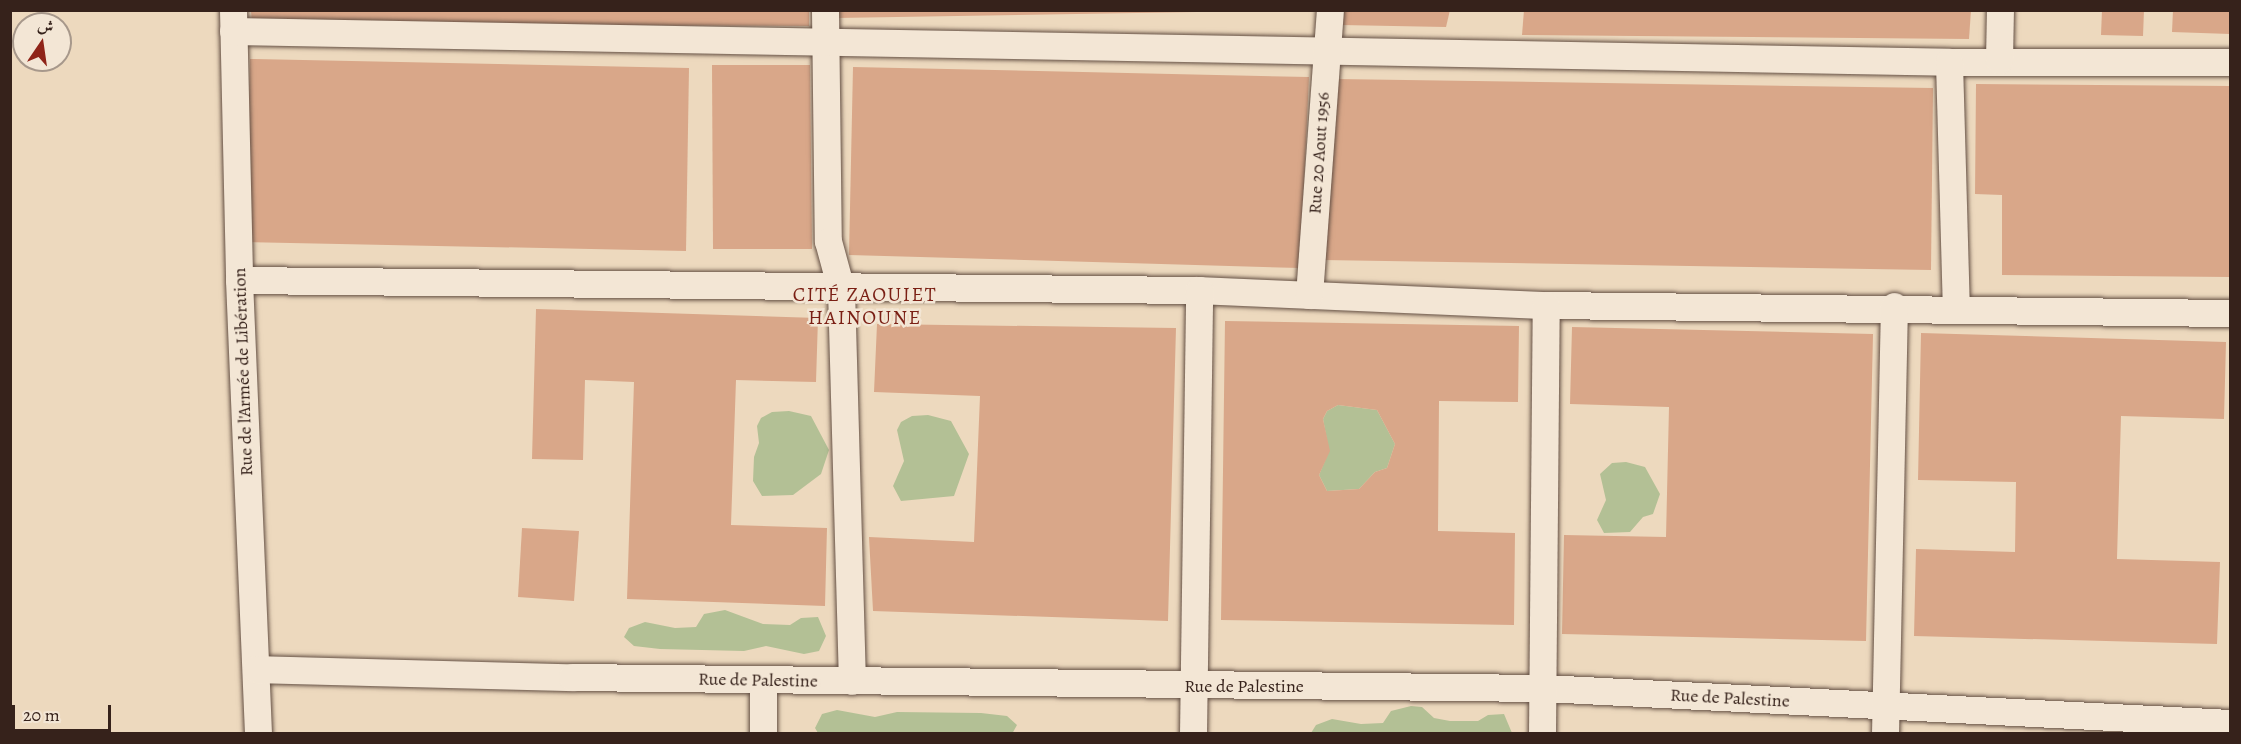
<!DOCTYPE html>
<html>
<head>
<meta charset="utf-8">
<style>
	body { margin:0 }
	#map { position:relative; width:2241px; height:744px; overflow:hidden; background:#edd9be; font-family:Alegreya,Amiri,serif }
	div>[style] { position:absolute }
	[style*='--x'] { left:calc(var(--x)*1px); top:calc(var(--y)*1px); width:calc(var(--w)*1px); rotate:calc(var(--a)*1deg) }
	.green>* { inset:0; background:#b3c095 }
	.building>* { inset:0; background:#d9a789 }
	.roads { filter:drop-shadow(0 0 2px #645044) drop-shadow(0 0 2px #645044) }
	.minor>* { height:27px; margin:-13.5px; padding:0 13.5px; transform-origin:13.5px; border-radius:13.5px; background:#f3e6d5 }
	span { translate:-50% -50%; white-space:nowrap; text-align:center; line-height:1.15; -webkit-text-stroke:5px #f3e6d5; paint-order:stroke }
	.street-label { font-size:18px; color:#36221b }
	.neighbourhood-label { font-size:20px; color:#7a1f14; letter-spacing:1.5px }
	.frame { position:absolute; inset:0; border:12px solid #36221b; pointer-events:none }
	.north { position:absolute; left:12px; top:12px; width:60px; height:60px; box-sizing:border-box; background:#f3e6d5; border:2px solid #a7988b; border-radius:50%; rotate:13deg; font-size:16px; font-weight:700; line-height:24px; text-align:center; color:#36221b }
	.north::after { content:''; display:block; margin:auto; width:21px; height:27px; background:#8f2418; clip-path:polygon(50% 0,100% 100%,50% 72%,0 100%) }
	.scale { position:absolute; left:12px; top:705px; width:99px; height:27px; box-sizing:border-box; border:3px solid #36221b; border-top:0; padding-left:8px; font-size:18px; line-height:21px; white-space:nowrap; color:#36221b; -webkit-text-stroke:4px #f3e6d5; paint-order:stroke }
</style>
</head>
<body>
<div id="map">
	<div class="green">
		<div style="clip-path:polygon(1338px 405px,1377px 410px,1395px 444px,1387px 468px,1375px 472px,1359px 489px,1327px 491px,1319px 475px,1329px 451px,1323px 419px,1327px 411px)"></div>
		<div style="clip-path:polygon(789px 411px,811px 416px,829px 450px,821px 474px,793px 495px,762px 496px,753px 481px,754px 457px,759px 443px,757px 426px,761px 418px,772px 412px)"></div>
		<div style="clip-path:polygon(928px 415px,951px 421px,969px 454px,954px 496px,901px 501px,893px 486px,904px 461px,897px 430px,901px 422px,912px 416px)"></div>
		<div style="clip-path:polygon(1626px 462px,1645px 467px,1660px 494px,1653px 514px,1643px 517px,1630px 532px,1604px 533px,1597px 520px,1606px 500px,1600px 474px,1612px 463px)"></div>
		<div style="clip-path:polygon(725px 610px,763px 624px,790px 625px,801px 618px,818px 617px,826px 636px,819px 651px,804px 654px,766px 646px,744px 651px,660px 649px,634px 646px,624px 637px,629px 628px,645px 622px,675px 628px,696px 627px,704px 614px)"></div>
		<div style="clip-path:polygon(1411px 706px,1422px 707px,1434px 718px,1450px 721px,1478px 721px,1488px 715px,1504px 714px,1512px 733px,1311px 733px,1316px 725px,1332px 719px,1361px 724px,1383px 723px,1391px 711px)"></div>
		<div style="clip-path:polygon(837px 710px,875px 717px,897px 712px,981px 713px,1007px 716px,1017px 725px,1012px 734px,818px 733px,815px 728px,822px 714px)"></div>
	</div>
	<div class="building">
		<div style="clip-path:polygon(251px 10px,809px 10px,809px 26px,252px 24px)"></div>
		<div style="clip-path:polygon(836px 10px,1325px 10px,836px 18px)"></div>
		<div style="clip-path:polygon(1342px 10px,1450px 10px,1446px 27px,1341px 25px)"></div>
		<div style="clip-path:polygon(1524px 10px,1971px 10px,1969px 39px,1522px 35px)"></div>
		<div style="clip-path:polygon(2102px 10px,2144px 10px,2143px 36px,2101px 35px)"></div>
		<div style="clip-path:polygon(2173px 10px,2230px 10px,2230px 34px,2172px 32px)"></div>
		<div style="clip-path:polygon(250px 59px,689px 68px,686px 251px,247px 242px)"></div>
		<div style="clip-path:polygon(712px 65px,810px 65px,812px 249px,713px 249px)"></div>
		<div style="clip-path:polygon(853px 67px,1309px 77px,1300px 268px,849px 255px)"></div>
		<div style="clip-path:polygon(1336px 79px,1933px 88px,1931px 270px,1323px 260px)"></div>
		<div style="clip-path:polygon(1976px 84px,2230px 86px,2230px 277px,2002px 275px,2002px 195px,1975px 194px)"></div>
		<div style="clip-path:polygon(536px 309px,818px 318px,816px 382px,736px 380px,731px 525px,827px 528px,825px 606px,627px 599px,634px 382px,585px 380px,583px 460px,532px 459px)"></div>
		<div style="clip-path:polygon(evenodd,1225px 321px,1519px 326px,1518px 402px,1439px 401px,1438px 531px,1515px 533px,1514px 625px,1221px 620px,1225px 321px,1338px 405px,1377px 410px,1395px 444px,1387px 468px,1375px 472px,1359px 489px,1327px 491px,1319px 475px,1330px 451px,1323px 419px,1327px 411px,1338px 405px)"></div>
		<div style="clip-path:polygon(877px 324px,1176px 328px,1168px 621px,873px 611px,869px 537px,974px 542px,980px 396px,874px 392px)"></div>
		<div style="clip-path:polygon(1572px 327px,1873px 334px,1866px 641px,1562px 634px,1564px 535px,1666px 537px,1669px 407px,1570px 404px)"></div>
		<div style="clip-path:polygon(1921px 333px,2226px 342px,2224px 419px,2121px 416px,2117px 559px,2220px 562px,2217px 644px,1914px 636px,1916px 549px,2015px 552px,2016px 482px,1918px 480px)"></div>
		<div style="clip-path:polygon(522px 528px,579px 531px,574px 601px,518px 597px)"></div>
	</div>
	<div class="roads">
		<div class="minor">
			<div style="--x:233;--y:10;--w:270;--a:88.7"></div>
			<div style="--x:239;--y:280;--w:454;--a:87.6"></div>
			<div style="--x:825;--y:10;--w:231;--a:89.3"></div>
			<div style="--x:828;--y:241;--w:50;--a:74.8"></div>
			<div style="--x:841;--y:289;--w:392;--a:88.4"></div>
			<div style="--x:233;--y:31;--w:1716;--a:1.03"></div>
			<div style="--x:1949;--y:62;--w:281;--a:0"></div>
			<div style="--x:1999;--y:60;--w:50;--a:-88.9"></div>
			<div style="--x:1949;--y:62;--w:246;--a:88.4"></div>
			<div style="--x:239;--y:280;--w:960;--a:0.6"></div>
			<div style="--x:1199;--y:290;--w:347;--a:2.5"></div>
			<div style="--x:1546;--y:305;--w:684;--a:0.67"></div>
			<div style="--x:1309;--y:295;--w:286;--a:-85.8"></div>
			<div style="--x:256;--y:669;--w:316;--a:1.5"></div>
			<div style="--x:572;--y:677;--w:972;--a:0.65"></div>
			<div style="--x:1544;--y:688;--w:687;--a:2.92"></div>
			<div style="--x:763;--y:734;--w:54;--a:-90"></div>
			<div style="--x:1193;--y:734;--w:444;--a:-89.2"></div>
			<div style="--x:1542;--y:734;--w:429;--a:-89.5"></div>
			<div style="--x:1885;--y:734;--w:428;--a:-88.8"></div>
		</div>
	</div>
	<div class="street-label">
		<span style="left:1319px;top:153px;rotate:-86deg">Rue 20 Aout 1956</span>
		<span style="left:243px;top:372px;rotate:-92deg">Rue de l'Armée de Libération</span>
		<span style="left:758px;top:680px;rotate:1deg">Rue de Palestine</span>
		<span style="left:1244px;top:686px">Rue de Palestine</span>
		<span style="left:1730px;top:698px;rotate:3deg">Rue de Palestine</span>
	</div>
	<div class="neighbourhood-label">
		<span style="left:865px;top:306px">CITÉ ZAOUIET<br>HAINOUNE</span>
	</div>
	<div class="frame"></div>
	<div class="north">ش</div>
	<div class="scale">20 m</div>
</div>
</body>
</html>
